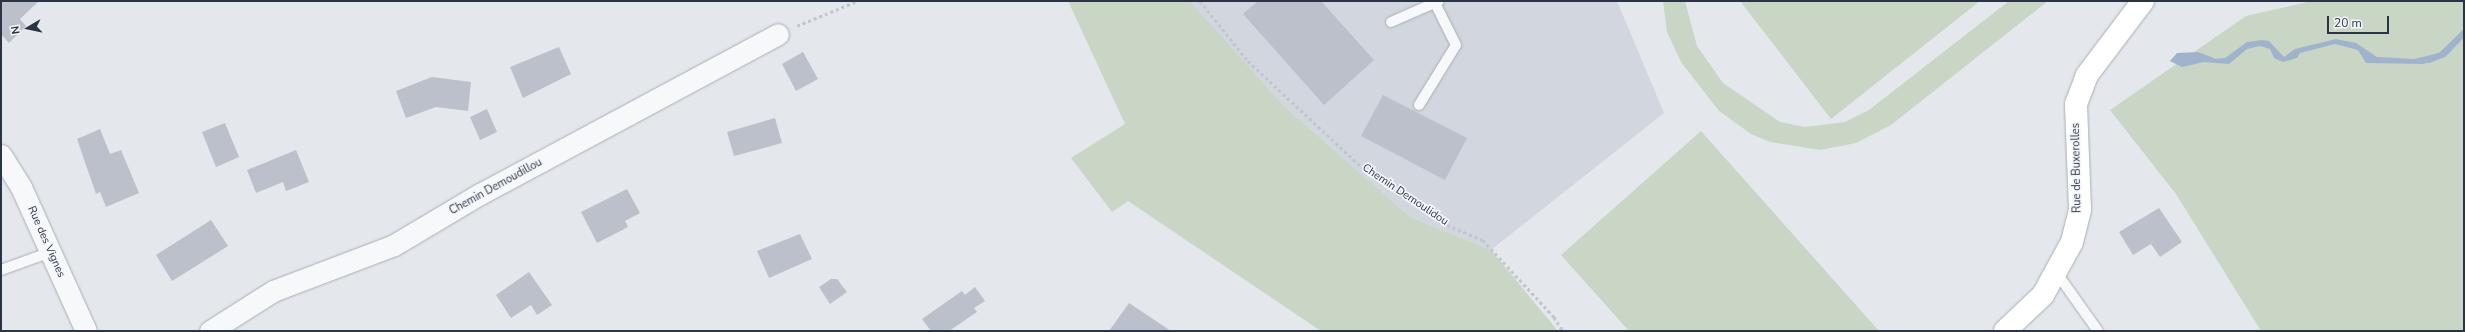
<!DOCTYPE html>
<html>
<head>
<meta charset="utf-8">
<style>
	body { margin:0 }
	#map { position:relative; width:2465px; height:332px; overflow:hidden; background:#e4e7ec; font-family:"Nunito Sans",sans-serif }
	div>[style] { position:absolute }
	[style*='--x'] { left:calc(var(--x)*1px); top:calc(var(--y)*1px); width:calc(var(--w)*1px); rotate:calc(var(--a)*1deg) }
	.built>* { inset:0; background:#d2d6de }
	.green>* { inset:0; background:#c9d6c5 }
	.water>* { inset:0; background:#9fb4cc }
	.stream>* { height:6px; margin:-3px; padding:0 3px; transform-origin:3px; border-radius:3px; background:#9fb4cc }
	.building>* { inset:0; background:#bbc0ca }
	.path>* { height:2.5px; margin-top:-1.25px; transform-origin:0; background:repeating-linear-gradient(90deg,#c2c5cb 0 3px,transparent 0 6px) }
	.roads { filter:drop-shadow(0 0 1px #a9aeb7) drop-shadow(0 0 1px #a9aeb7) }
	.lane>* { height:10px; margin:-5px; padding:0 5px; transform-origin:5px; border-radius:5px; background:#f7f8fa }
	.street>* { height:21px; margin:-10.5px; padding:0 10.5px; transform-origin:10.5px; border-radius:10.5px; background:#f7f8fa }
	.secondary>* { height:22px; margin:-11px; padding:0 11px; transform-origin:11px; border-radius:11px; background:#fff }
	span { translate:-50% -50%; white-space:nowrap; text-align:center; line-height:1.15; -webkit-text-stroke:3.5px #f4f6f9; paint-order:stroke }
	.street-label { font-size:11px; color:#2b3445 }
	.frame { position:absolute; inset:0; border:2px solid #2b3445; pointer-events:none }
	.north { position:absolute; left:8px; top:8px; width:40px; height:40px; -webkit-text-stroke:3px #f4f6f9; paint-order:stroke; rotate:261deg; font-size:11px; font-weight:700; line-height:16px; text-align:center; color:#2b3445 }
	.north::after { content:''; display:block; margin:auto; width:14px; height:18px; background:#2b3445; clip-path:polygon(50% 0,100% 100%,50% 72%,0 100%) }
	.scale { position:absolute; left:2327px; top:16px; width:62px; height:18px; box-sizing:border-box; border:2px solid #2b3445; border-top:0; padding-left:5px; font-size:12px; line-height:14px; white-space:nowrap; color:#2b3445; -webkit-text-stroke:3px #f4f6f9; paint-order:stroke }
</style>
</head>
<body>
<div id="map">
	<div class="built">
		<div style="clip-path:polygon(1190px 1px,1617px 1px,1664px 113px,1491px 250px,1410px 217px,1284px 106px)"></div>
	</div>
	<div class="green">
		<div style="clip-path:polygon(1068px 1px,1190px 1px,1284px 106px,1410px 217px,1491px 250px,1558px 331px,1321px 331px,1128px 201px,1112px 212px,1071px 158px,1125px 124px)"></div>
		<div style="clip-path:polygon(1663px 1px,1685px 1px,1697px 46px,1723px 83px,1780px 122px,1805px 127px,1845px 122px,1869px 110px,2009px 1px,2048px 1px,1891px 125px,1856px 143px,1820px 150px,1770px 142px,1751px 134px,1719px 111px,1681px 62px,1667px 32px)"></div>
		<div style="clip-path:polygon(1740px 1px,1980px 1px,1831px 119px)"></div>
		<div style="clip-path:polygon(2312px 1px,2464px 1px,2464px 331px,2261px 331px,2176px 194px,2110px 110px,2246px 16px)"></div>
		<div style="clip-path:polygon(1701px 131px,1879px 331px,1629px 331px,1561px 255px)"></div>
	</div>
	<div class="water">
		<div style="clip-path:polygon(2464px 29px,2464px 36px,2445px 57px,2423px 64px,2366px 63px,2358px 50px,2335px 44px,2300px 53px,2297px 58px,2283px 62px,2274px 58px,2270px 49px,2260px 46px,2247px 49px,2229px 64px,2204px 62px,2182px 67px,2170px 61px,2177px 53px,2198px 52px,2216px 59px,2225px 58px,2247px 42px,2262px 40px,2269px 41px,2284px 57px,2295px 49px,2336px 39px,2356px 43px,2377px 57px,2414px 59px,2439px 53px)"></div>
	</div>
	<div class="stream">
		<div style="--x:2429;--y:60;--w:16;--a:-22"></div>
		<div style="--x:2444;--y:54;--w:29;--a:-46"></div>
	</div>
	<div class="building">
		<div style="clip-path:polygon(1px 1px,39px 1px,20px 19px,26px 26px,9px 43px,1px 34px)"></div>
		<div style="clip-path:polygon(1258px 1px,1321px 1px,1374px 60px,1324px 105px,1243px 14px)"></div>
		<div style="clip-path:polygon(559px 47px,571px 74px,523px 98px,510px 67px)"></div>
		<div style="clip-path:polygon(803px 52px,818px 79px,796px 91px,782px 64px)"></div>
		<div style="clip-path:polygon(432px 77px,471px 82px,468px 111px,436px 107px,406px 118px,396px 91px)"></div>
		<div style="clip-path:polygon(1383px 95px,1467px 138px,1445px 180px,1361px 136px)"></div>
		<div style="clip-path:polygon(487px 109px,497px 132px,480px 140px,470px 117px)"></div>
		<div style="clip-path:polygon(775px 118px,782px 143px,734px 156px,727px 132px)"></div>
		<div style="clip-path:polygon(225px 123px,239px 157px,216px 167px,202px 132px)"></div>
		<div style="clip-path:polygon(100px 129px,110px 154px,121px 150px,139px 193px,106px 207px,100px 192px,96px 194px,77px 139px)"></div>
		<div style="clip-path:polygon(296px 150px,309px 182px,286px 191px,283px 182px,256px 193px,247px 170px)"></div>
		<div style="clip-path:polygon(627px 189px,640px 213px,625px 221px,628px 227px,597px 243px,581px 212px)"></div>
		<div style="clip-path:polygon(2159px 208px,2182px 242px,2160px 257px,2151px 244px,2133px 255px,2119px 232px)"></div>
		<div style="clip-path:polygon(211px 220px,228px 246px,172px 281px,156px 255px)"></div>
		<div style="clip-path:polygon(800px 234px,812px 259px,769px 278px,757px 251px)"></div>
		<div style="clip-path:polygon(529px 272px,552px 305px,537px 315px,531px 305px,511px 318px,496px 295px)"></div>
		<div style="clip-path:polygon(831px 279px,837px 279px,847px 292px,830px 304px,819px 287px)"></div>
		<div style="clip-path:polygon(975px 287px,985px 301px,974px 308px,977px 312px,949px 331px,931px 331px,922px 319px,962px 291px,965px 295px)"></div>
		<div style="clip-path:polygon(1129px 303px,1171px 331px,1109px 331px)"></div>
	</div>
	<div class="path">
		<div style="--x:1200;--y:1;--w:77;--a:51.3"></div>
		<div style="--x:1248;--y:61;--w:161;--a:43"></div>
		<div style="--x:1366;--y:171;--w:97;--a:33.7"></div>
		<div style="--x:1447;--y:225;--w:39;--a:23"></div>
		<div style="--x:1483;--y:240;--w:105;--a:47.3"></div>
		<div style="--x:1554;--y:317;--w:17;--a:57"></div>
		<div style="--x:797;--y:26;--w:65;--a:-22.6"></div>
	</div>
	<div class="roads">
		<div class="lane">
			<div style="--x:1391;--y:22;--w:52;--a:-23.6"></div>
			<div style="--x:1419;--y:105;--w:70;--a:-58.3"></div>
			<div style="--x:1456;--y:45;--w:47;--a:-116.6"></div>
			<div style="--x:1;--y:270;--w:53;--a:-19.8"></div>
			<div style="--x:2056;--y:272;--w:72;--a:54.6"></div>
		</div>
		<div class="street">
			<div style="--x:1;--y:155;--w:38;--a:58"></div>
			<div style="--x:21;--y:187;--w:158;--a:65.7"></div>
			<div style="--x:210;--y:331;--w:75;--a:-32.4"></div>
			<div style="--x:273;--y:291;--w:129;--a:-20.8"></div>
			<div style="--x:394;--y:245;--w:100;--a:-30.7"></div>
			<div style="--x:480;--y:194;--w:338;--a:-28.2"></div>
		</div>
		<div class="secondary">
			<div style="--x:2005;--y:331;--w:52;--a:-43.5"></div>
			<div style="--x:2043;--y:295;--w:60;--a:-61.3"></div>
			<div style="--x:2072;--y:242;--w:34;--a:-76"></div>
			<div style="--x:2080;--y:209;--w:105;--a:-92.2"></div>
			<div style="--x:2076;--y:104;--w:31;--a:-69"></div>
			<div style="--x:2087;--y:75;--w:93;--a:-52.9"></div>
		</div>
	</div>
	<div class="street-label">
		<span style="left:2077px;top:168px;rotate:-91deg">Rue de Buxerolles</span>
		<span style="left:496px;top:187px;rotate:-29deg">Chemin Demoudillou</span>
		<span style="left:1405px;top:195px;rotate:34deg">Chemin Demoulidou</span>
		<span style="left:46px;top:242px;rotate:66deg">Rue des Vignes</span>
	</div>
	<div class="frame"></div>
	<div class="north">N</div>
	<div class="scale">20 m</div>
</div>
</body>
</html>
